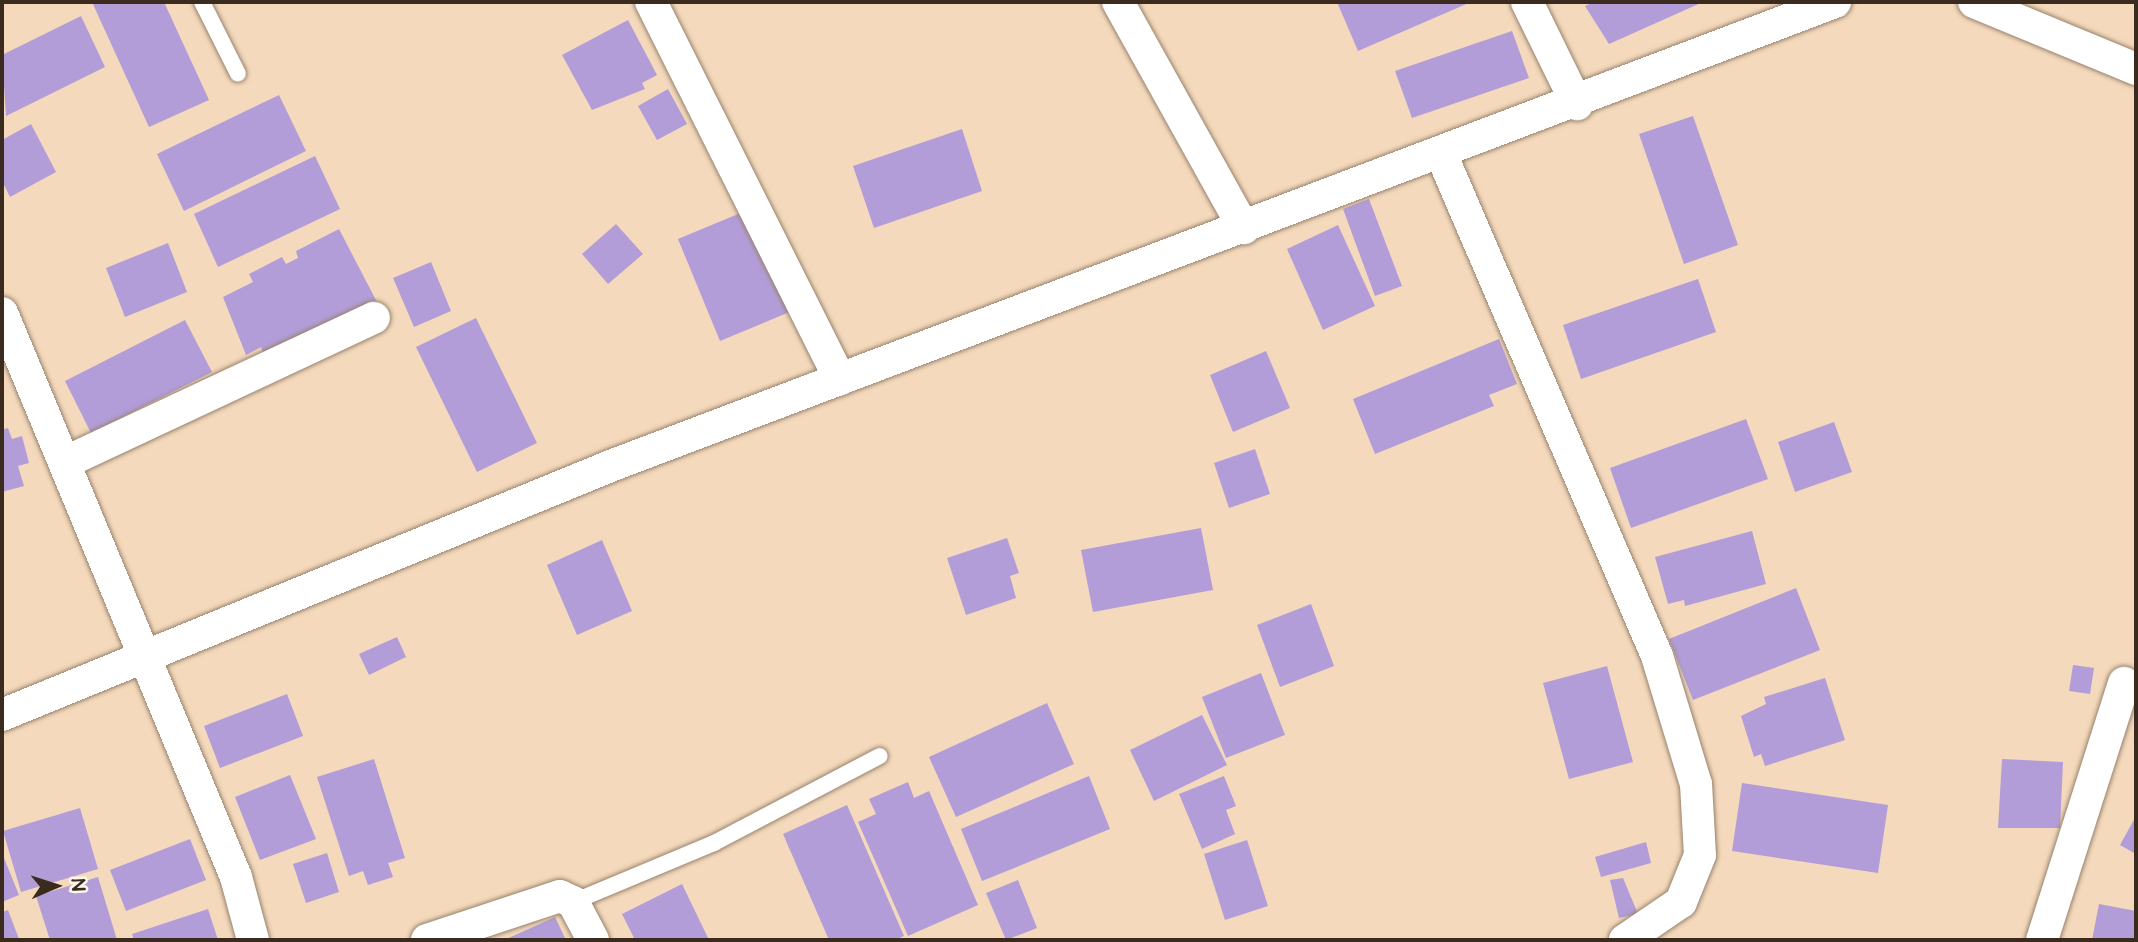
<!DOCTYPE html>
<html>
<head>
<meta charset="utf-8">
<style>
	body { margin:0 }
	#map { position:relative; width:2138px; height:942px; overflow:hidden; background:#f4d9bc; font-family:"Architects Daughter",sans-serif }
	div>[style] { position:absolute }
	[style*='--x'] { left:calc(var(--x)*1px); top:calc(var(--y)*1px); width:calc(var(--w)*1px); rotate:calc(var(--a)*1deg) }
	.building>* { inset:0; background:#b29dd9 }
	.roads { filter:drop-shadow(0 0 2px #98826d) drop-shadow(0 0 2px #98826d) }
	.lane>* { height:16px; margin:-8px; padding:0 8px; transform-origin:8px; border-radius:8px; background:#fff }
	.street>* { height:32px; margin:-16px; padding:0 16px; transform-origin:16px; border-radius:16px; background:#fff }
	span { translate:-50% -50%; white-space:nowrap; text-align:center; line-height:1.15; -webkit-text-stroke:6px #fbf7ec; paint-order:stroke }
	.frame { position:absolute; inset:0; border:4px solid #3b2a1e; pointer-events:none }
	.north { position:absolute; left:21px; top:851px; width:70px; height:70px; -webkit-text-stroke:5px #fbf7ec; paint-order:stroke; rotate:87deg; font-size:19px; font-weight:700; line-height:28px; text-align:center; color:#3b2a1e }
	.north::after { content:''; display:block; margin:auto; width:24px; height:32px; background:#3b2a1e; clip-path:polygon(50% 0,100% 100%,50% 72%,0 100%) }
</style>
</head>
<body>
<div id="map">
	<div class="building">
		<div style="clip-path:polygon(92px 2px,164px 2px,209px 100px,149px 127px)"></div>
		<div style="clip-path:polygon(1337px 2px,1471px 2px,1358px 51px)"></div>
		<div style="clip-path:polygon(1594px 2px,1703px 2px,1609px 44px,1585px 6px)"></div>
		<div style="clip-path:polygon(81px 16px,105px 67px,6px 116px,2px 55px)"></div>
		<div style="clip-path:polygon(628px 20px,657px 75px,642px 83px,645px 89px,592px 110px,562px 55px)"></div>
		<div style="clip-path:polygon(1512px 31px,1529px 78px,1412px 118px,1395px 71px)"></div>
		<div style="clip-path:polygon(668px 89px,687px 124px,657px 140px,638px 106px)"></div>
		<div style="clip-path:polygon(279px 95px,306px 151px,184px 211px,157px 154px)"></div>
		<div style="clip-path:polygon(1693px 116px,1738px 245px,1684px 264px,1639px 134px)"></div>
		<div style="clip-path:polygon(31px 124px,56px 172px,10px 197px,2px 181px,2px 140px)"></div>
		<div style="clip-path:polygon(962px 129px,982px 191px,874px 228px,853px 166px)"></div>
		<div style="clip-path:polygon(315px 156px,340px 209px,218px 267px,194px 214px)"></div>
		<div style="clip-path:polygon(1369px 199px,1402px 286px,1375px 296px,1343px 209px)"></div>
		<div style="clip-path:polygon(750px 209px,792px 311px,720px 341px,678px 239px)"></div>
		<div style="clip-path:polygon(616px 224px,643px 254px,608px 284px,582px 254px)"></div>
		<div style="clip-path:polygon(1338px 225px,1375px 306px,1323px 330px,1287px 249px)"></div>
		<div style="clip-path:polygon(339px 229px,379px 306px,265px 357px,261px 347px,246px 355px,223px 297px,253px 282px,249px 274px,282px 257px,286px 264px,298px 258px,296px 251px)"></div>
		<div style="clip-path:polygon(168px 243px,187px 292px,125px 317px,106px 268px)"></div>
		<div style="clip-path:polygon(431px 262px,451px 311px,414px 327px,393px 278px)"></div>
		<div style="clip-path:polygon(1698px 279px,1716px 332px,1581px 379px,1563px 325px)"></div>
		<div style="clip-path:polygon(476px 318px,537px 443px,477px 472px,416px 347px)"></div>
		<div style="clip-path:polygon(185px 320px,212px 372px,91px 433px,65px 381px)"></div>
		<div style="clip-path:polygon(1499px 339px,1517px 384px,1489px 395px,1494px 406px,1375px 454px,1353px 399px)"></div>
		<div style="clip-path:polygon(1266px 351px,1290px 408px,1233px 432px,1210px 375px)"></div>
		<div style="clip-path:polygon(1746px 419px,1768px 479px,1631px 528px,1610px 468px)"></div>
		<div style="clip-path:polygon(1834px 422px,1852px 472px,1795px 492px,1778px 442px)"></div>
		<div style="clip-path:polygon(8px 428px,12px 439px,22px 436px,29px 463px,18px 466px,24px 486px,2px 492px,2px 430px)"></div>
		<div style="clip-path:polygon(1255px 449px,1270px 494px,1229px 508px,1214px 463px)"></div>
		<div style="clip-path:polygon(1201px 528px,1213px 590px,1093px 612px,1081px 550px)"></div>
		<div style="clip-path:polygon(1752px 531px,1766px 584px,1685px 606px,1684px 600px,1668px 604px,1655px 557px)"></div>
		<div style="clip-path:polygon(1007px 538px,1019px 573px,1010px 576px,1016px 598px,966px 615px,947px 558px)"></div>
		<div style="clip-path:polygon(602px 540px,632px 611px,577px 635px,547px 565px)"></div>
		<div style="clip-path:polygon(1796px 588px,1820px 650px,1693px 700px,1669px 639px)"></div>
		<div style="clip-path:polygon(1311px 604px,1334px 666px,1280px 687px,1257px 625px)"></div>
		<div style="clip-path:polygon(397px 637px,406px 657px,369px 675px,359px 654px)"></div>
		<div style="clip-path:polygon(2073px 665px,2094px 668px,2090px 694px,2069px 691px)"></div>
		<div style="clip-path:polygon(1607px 666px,1633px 762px,1569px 779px,1543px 683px)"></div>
		<div style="clip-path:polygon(1261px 673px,1285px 735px,1226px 758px,1202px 697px)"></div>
		<div style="clip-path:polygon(1825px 678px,1845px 740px,1765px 766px,1761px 754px,1754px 757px,1741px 716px,1766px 704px,1764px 697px)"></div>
		<div style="clip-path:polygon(287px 694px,303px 736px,220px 768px,204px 726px)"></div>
		<div style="clip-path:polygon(1047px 703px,1074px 764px,956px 817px,929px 757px)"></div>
		<div style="clip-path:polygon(1202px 715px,1227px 765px,1154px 801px,1130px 750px)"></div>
		<div style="clip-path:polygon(374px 759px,405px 858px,388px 863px,393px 877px,368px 885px,363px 871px,349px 876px,317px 777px)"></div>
		<div style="clip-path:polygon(2002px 759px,2063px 762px,2060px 828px,1998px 828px)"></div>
		<div style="clip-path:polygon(290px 775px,316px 839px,260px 860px,235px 797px)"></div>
		<div style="clip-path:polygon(1089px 776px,1110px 829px,982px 881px,961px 829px)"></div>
		<div style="clip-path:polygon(1224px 776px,1236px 806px,1226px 810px,1235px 834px,1202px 849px,1179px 794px)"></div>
		<div style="clip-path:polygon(908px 782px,914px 798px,929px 791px,978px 905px,908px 936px,858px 822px,876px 814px,869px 799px)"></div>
		<div style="clip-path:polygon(1742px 783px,1888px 805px,1878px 873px,1732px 851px)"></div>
		<div style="clip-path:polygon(847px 805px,904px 936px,895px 940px,829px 940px,783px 834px)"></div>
		<div style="clip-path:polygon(80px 808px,98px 869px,21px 892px,3px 831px)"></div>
		<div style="clip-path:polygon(2136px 816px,2136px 854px,2120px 845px)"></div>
		<div style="clip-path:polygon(190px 839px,206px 880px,126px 911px,110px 870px)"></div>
		<div style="clip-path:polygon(1247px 840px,1268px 906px,1225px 920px,1204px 854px)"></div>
		<div style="clip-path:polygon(1646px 842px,1651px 863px,1601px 877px,1595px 857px)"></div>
		<div style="clip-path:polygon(2px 853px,19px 895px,2px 902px)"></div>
		<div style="clip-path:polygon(327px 853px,339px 892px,306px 903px,293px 864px)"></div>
		<div style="clip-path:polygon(98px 877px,117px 940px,50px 940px,36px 896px)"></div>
		<div style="clip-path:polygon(1623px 878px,1638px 914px,1619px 918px,1610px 880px)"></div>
		<div style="clip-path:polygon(1018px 880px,1037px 928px,1006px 940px,986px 893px)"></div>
		<div style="clip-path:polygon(682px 884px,709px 940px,635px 940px,622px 914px)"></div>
		<div style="clip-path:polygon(2099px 904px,2136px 911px,2136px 940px,2092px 940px)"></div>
		<div style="clip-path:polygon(208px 909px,218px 940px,134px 940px,132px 934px)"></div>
		<div style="clip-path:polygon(8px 910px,19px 939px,2px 940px,2px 912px)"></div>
		<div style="clip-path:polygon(555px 917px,566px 940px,504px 940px)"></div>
	</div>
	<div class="roads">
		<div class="lane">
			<div style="--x:202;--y:2;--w:80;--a:63.4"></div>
			<div style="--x:573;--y:902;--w:153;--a:-22.7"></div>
			<div style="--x:714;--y:843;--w:187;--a:-27.7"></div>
		</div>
		<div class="street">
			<div style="--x:651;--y:2;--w:422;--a:63.4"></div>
			<div style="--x:1118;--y:2;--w:259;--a:60.9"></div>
			<div style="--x:1527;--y:2;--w:114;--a:63.9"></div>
			<div style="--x:1974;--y:2;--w:175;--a:22.5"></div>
			<div style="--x:1442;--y:156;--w:544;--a:66.73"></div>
			<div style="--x:1657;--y:656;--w:134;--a:73.1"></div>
			<div style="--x:1696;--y:784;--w:71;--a:86.8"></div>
			<div style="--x:1700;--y:855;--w:51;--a:112"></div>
			<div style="--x:1681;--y:902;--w:68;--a:145.8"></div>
			<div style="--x:2;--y:313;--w:611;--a:67.47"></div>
			<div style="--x:236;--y:877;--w:65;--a:74.9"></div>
			<div style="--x:66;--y:462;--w:340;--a:-25.1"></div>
			<div style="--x:2;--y:715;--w:660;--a:-22.25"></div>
			<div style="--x:613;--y:465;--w:1307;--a:-20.75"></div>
			<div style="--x:427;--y:940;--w:140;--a:-18.3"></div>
			<div style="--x:560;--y:896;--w:14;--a:25"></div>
			<div style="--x:573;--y:902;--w:43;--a:62.2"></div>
			<div style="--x:2042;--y:940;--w:270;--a:-72.3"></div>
		</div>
	</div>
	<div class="frame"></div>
	<div class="north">N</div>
</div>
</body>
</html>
